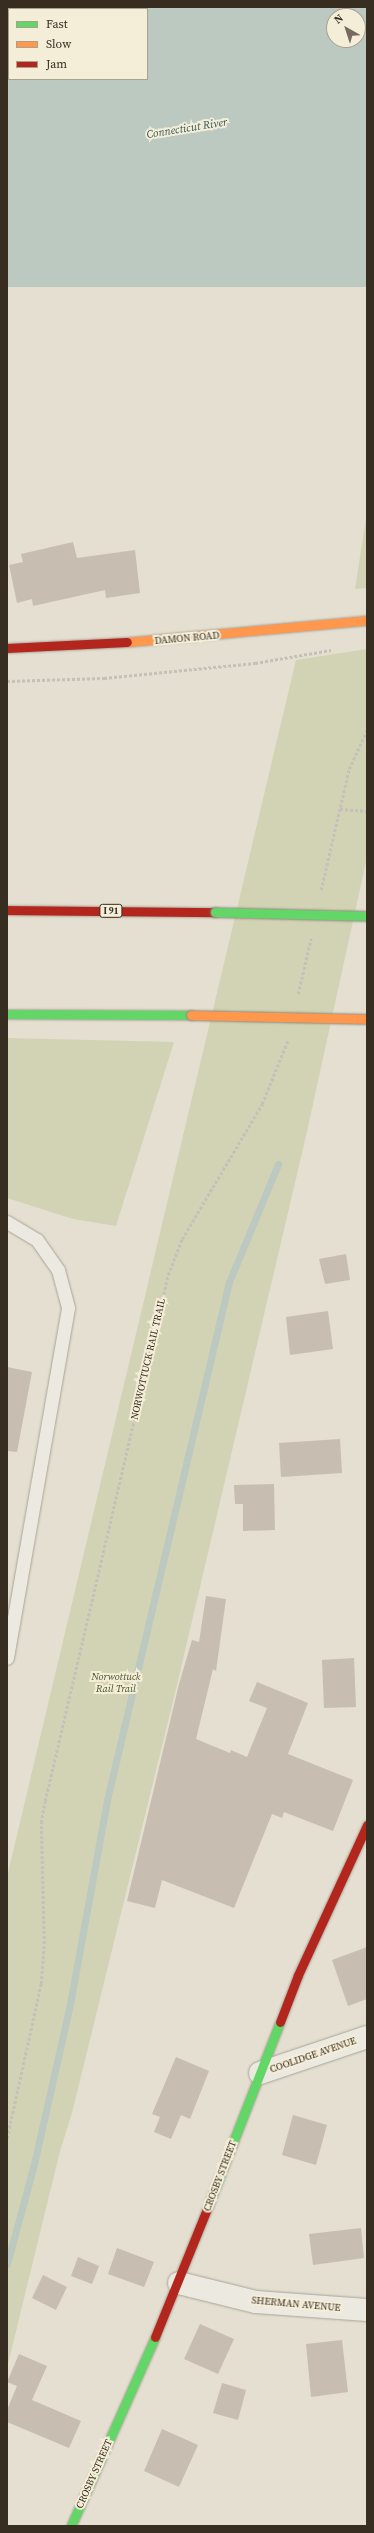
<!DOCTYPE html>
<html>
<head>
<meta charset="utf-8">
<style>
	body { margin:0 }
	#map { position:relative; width:374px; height:2533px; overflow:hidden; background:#e4dfd0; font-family:"Source Serif 4",serif }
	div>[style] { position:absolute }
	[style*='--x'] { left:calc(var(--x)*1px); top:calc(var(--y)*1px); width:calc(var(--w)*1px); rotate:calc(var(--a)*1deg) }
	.green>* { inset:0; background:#d2d3b4 }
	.water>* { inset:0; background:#bbc9c1 }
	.stream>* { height:7px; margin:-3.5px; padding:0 3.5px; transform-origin:3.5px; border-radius:3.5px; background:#bbc9c1 }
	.building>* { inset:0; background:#c7beb1 }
	.path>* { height:2.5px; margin-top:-1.25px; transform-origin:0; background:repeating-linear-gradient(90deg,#c5c0b8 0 3px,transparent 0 5px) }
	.roads { filter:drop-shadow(0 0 1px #aaa498) drop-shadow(0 0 1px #aaa498) }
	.lane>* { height:13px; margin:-6.5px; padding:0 6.5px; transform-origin:6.5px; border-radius:6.5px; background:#ece9e1 }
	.street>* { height:22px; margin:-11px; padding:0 11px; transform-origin:11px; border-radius:11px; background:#ece9e1 }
	.fast>* { height:9px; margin:-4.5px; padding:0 4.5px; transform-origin:4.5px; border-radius:4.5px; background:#63d668 }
	.slow>* { height:9px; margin:-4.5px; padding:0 4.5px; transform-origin:4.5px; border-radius:4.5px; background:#ff974d }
	.jam>* { height:9px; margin:-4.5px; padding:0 4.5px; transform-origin:4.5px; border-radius:4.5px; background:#b3261e }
	.bridges { filter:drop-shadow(0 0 1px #8f8a7f) drop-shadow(0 0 1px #8f8a7f) }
	.fast-bridge>* { height:9px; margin:-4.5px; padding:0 4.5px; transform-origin:4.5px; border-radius:4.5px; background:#63d668 }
	.slow-bridge>* { height:9px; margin:-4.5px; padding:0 4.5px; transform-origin:4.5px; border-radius:4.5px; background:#ff974d }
	span { translate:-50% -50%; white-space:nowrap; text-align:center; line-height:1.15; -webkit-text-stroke:4px #f4edd7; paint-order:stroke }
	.shield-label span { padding:1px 3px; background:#f4edd7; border:1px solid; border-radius:3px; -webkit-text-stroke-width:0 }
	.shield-label { font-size:9px; color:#382d21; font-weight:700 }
	.street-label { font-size:10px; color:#382d21 }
	.park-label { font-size:10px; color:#475329; font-style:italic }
	.water-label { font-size:11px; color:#315756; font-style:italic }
	.frame { position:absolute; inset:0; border:8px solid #382d21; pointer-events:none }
	.legend { position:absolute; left:8px; top:8px; width:140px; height:72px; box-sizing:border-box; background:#f4edd7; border:1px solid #a9a08e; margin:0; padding:5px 7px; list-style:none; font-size:12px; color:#382d21 }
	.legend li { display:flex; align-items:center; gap:8px; height:20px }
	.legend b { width:20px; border:1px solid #a9a08e }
	.north { position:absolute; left:326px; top:8px; width:40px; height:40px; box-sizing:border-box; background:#f4edd7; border:1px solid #a9a08e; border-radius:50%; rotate:321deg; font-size:11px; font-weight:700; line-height:16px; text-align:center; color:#382d21 }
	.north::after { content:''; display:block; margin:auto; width:14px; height:18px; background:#746b5e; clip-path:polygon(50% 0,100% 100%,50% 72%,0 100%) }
</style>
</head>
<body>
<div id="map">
	<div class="green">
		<div style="clip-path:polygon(7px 7px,120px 7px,9px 9px,7px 38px)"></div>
		<div style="clip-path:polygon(367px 512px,367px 588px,355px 589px)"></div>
		<div style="clip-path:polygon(367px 649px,367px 857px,306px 1136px,177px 1685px,72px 2113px,60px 2151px,7px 2368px,7px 1877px,296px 660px)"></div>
		<div style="clip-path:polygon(7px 1038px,174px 1042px,116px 1226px,73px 1219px,7px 1198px)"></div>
	</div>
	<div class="water">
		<div style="clip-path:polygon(evenodd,120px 7px,367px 7px,367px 287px,7px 287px,7px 38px,9px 38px,9px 79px,147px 79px,147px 9px,108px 9px,120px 7px,334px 16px,358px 16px,358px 40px,334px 40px,334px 16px)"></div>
	</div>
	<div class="stream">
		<div style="--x:7;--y:2264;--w:104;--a:-74.9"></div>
		<div style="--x:34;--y:2164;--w:164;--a:-77.3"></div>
		<div style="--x:70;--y:2004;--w:207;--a:-79.7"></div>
		<div style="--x:107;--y:1800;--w:532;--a:-76.75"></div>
		<div style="--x:229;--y:1282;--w:128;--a:-67.4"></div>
	</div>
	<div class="building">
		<div style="clip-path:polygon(73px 542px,77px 558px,135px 550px,140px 593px,106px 598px,105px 590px,33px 606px,32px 599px,17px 603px,9px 565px,23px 562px,21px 554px)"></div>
		<div style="clip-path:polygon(346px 1254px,350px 1280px,325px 1284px,319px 1259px)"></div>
		<div style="clip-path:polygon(328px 1311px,333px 1349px,290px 1355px,286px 1317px)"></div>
		<div style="clip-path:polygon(7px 1367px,32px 1372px,17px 1452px,7px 1451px)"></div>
		<div style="clip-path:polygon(340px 1439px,342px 1473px,281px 1477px,279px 1443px)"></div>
		<div style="clip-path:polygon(274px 1484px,275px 1530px,243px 1531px,243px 1504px,235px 1504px,234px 1485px)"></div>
		<div style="clip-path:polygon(206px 1596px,226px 1599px,216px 1671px,213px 1669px,196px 1739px,230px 1753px,231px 1750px,247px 1757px,267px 1708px,249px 1701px,257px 1682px,308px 1703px,288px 1754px,353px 1780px,333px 1831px,284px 1812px,282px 1818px,272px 1814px,234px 1908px,162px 1880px,155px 1908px,127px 1901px,179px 1684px,192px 1640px,199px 1642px)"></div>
		<div style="clip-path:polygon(354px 1658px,356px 1707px,324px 1708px,322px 1660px)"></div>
		<div style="clip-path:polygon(367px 1947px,367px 1999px,348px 2006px,332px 1960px)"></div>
		<div style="clip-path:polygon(176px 2057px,209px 2071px,190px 2119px,181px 2115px,171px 2139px,154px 2132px,160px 2117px,152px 2114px)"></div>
		<div style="clip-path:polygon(293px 2115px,327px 2125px,316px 2165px,282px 2155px)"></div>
		<div style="clip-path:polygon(361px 2228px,364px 2258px,313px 2265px,309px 2234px)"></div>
		<div style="clip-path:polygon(117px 2248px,154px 2262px,144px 2287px,108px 2274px)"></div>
		<div style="clip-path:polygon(78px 2257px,99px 2266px,92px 2284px,71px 2276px)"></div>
		<div style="clip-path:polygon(43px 2275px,67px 2287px,56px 2310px,32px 2298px)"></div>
		<div style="clip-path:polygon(200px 2324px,234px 2339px,218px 2374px,184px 2359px)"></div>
		<div style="clip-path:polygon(342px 2340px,348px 2392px,311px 2397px,306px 2344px)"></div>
		<div style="clip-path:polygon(19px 2354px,47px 2366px,32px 2400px,81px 2421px,69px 2448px,7px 2422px,7px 2410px,17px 2386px,7px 2382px)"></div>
		<div style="clip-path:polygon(222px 2383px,246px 2390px,238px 2420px,213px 2413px)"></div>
		<div style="clip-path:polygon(162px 2429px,198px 2445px,179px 2487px,144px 2471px)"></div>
	</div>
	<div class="path">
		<div style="--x:7;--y:681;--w:97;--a:-1.8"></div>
		<div style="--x:104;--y:678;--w:152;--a:-5.7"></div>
		<div style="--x:255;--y:663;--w:77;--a:-9.7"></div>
		<div style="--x:340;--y:809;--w:27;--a:4"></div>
		<div style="--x:321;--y:890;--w:124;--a:-77"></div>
		<div style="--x:349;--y:769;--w:43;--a:-65.2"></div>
		<div style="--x:298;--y:994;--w:57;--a:-76.9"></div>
		<div style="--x:7;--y:2138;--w:158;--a:-77.6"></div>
		<div style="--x:41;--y:1984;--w:40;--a:-85.7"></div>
		<div style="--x:44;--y:1944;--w:121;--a:-91.4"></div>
		<div style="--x:41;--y:1823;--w:22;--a:-80"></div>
		<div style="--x:45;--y:1801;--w:540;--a:-76.84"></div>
		<div style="--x:168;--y:1275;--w:39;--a:-69"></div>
		<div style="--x:182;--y:1239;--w:157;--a:-59.3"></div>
		<div style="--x:262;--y:1104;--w:69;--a:-67.9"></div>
	</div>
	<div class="roads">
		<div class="lane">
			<div style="--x:7;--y:1222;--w:35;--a:31"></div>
			<div style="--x:37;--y:1240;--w:37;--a:55"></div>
			<div style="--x:58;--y:1270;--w:39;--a:75"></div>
			<div style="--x:68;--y:1308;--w:355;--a:99.9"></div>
		</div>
		<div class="street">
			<div style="--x:260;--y:2073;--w:113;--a:-18.6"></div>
			<div style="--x:179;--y:2283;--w:79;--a:13.9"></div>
			<div style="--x:256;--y:2302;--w:111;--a:4.1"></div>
		</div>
		<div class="fast">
			<div style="--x:7;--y:1014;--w:184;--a:0.3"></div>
			<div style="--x:209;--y:2204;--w:195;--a:-68.7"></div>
			<div style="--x:71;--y:2526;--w:207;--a:-66"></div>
		</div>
		<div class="slow">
			<div style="--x:127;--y:642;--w:241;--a:-5.2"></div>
		</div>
		<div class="jam">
			<div style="--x:7;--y:648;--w:120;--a:-2.9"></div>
			<div style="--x:7;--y:910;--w:208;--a:0.6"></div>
			<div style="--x:280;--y:2022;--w:50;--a:-69"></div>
			<div style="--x:298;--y:1975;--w:165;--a:-65.3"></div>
			<div style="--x:155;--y:2337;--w:144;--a:-67.9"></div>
		</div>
	</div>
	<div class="bridges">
		<div class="fast-bridge">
			<div style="--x:215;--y:912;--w:152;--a:1.5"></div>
		</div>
		<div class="slow-bridge">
			<div style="--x:191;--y:1015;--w:176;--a:1.3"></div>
		</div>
	</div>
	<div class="shield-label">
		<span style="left:111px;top:911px">I 91</span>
	</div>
	<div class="street-label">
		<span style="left:187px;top:638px;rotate:-5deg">DAMON ROAD</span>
		<span style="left:148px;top:1359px;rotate:-77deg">NORWOTTUCK RAIL TRAIL</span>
		<span style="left:313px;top:2055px;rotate:-19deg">COOLIDGE AVENUE</span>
		<span style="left:220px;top:2176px;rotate:-69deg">CROSBY STREET</span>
		<span style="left:296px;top:2304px;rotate:5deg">SHERMAN AVENUE</span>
		<span style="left:94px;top:2474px;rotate:-66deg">CROSBY STREET</span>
	</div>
	<div class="park-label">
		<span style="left:116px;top:1682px">Norwottuck<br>Rail Trail</span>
	</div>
	<div class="water-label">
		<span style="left:187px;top:129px;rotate:-9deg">Connecticut River</span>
	</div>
	<div class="frame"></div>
	<ul class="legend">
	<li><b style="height:5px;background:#63d668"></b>Fast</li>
	<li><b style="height:5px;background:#ff974d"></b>Slow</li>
	<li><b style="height:5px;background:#b3261e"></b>Jam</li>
	</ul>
	<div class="north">N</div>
</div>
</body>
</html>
